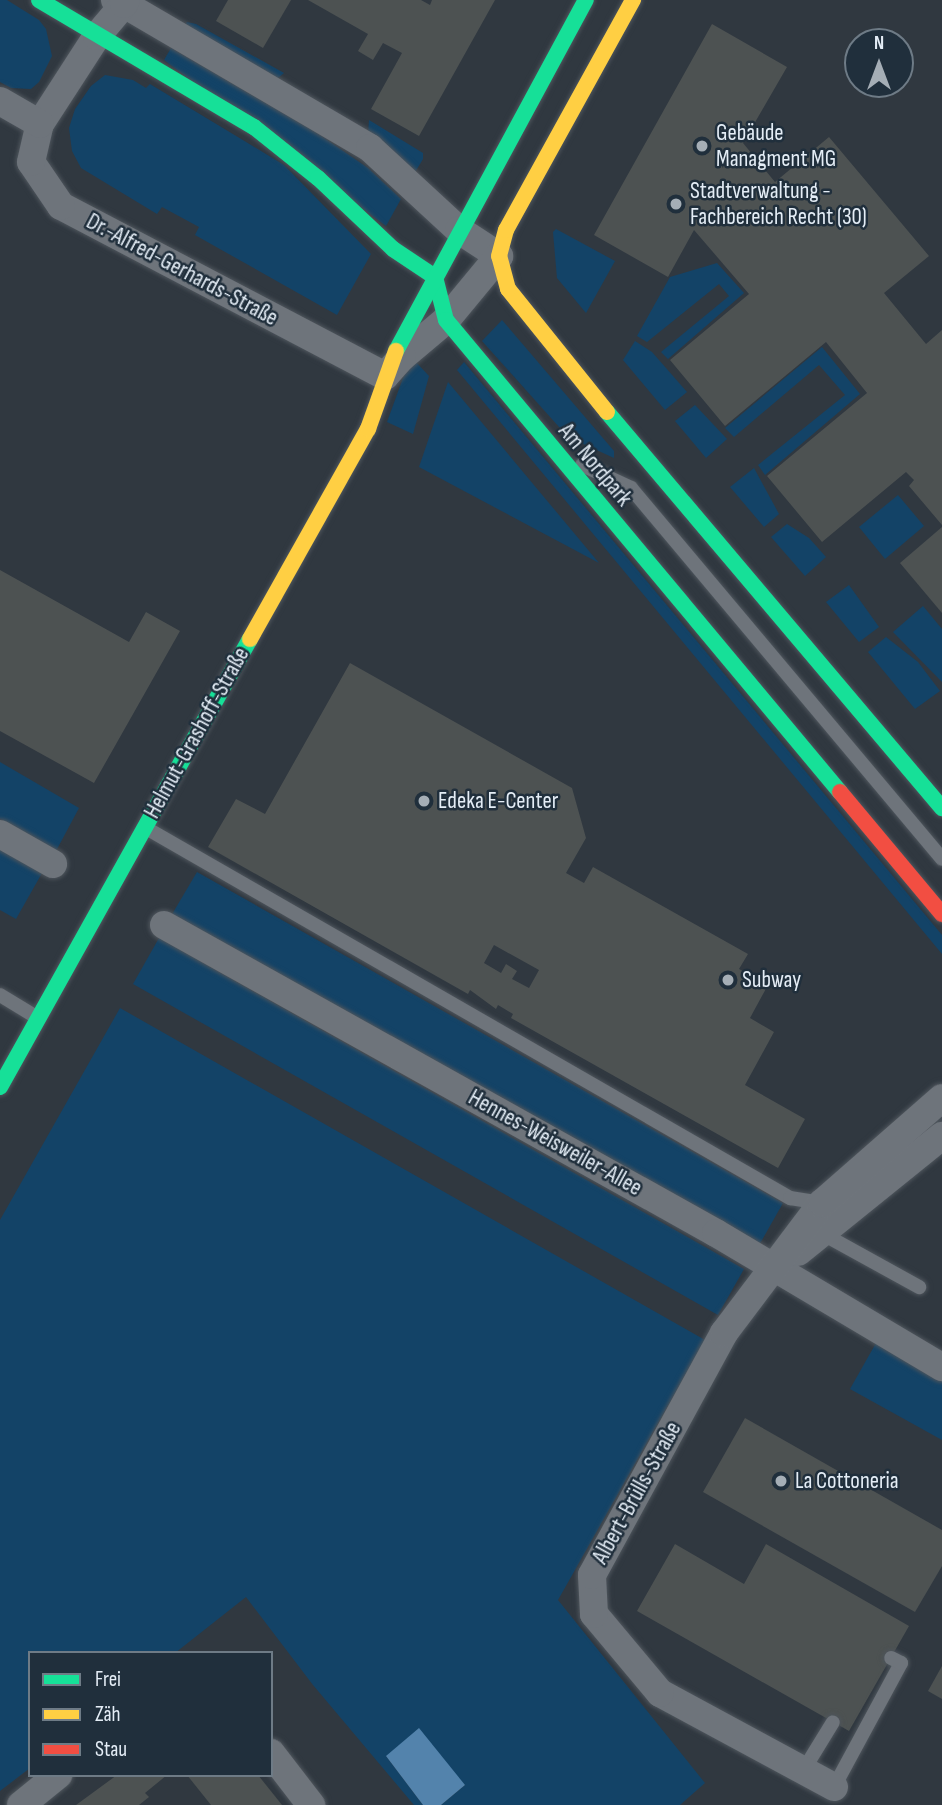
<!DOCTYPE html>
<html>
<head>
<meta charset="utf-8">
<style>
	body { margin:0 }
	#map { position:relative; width:942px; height:1805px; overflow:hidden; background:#303840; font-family:"Sofia Sans Condensed",sans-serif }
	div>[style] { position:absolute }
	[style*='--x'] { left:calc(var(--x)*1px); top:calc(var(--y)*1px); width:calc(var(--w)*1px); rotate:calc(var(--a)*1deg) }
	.green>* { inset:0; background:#134367 }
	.water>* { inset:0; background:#5383ac }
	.building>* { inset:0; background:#4d5252 }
	.roads { filter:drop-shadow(0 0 2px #4e555c) drop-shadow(0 0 2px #4e555c) }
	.lane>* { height:14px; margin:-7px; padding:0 7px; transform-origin:7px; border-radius:7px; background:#6e747b }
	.street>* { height:28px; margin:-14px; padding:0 14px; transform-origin:14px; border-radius:14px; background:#6e747b }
	.fast>* { height:16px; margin:-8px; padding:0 8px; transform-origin:8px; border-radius:8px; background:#16e098 }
	.slow>* { height:16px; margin:-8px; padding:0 8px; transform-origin:8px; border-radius:8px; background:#ffcf43 }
	.jam>* { height:16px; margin:-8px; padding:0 8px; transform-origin:8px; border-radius:8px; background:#f24e42 }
	.dots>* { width:19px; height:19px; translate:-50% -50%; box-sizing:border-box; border:4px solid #202f3c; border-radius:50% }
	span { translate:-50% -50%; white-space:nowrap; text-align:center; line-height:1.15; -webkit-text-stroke:5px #202f3c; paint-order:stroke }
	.poi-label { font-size:23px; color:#e4edf6 }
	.left { translate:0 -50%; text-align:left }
	.street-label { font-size:23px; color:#e4edf6 }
	.legend { position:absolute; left:28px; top:1651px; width:245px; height:126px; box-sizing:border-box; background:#202f3c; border:2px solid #6e7b86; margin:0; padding:9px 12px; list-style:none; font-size:21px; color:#e4edf6 }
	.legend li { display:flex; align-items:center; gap:14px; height:35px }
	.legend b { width:35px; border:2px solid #6e7b86 }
	.north { position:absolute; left:844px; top:28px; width:70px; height:70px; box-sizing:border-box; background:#202f3c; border:2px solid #6e7b86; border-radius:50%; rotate:0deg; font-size:19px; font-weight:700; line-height:28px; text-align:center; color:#e4edf6 }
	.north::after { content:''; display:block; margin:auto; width:24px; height:32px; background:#a5aeb6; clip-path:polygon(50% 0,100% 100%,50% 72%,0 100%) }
</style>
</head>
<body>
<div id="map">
	<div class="green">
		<div style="clip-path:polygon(0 0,7px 0,39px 20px,46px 29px,52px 56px,39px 82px,31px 89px,11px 88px,0 82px)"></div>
		<div style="clip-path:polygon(187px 22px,196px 24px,284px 73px,277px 79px,184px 26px)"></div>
		<div style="clip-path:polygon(171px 48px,317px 133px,368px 168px,401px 199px,386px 226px,164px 60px)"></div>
		<div style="clip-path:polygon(105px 75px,133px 80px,146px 88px,150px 84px,284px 165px,371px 254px,337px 315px,195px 235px,199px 227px,162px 207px,157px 214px,81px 168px,72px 151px,69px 128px,75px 109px,91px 86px)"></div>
		<div style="clip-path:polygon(369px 120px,423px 153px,423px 159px,414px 174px,368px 134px)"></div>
		<div style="clip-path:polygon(556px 229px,615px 261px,586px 313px,557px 278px,553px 232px)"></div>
		<div style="clip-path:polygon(717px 263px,744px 293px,668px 359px,661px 352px,729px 296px,719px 284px,647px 342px,637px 336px,670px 277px)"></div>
		<div style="clip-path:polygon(502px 320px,614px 451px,614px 458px,568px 437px,482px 341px)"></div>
		<div style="clip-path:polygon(635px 341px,652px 352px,687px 392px,665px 410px,623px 360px)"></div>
		<div style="clip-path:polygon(822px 347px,860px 394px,765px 475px,758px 465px,845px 395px,819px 365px,734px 437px,725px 428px)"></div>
		<div style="clip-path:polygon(414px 360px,429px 376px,413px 434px,387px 422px,403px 378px)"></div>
		<div style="clip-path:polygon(464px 362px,942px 935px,942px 954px,457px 370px)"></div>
		<div style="clip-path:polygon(448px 382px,599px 563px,419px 467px)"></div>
		<div style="clip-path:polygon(695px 405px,727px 439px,706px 458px,675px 421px)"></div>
		<div style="clip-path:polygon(754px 468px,779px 514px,764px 527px,730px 487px)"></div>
		<div style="clip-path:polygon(898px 495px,924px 526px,885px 559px,859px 527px)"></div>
		<div style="clip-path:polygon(787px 524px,809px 538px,826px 557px,805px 576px,771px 537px)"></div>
		<div style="clip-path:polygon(849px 585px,879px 627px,859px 642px,826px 602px)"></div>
		<div style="clip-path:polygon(923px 606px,942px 629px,942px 682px,893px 632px)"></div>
		<div style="clip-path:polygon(886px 637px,918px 662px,940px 691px,915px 709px,868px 652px)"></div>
		<div style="clip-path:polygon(0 762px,79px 808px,56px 851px,0 819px)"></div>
		<div style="clip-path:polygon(0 849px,42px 873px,16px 919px,0 910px)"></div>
		<div style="clip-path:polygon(197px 872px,783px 1203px,758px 1247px,171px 916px)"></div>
		<div style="clip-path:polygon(159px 938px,744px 1269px,718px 1315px,133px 984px)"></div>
		<div style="clip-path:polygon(120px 1008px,705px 1340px,558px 1600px,705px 1783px,680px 1805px,441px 1805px,465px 1785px,386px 1756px,423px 1805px,414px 1805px,313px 1685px,246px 1597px,175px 1653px,30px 1653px,30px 1768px,0 1791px,0 1220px)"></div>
		<div style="clip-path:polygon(876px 1343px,942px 1381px,942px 1440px,850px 1389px)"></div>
	</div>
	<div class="water">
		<div style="clip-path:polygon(419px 1728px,465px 1785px,441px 1805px,423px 1805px,386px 1756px)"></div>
	</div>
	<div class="building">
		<div style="clip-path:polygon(228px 0,291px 0,263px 48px,216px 21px)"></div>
		<div style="clip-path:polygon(308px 0,421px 0,430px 5px,432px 0,495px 0,419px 136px,371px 109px,402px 53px,383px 43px,373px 60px,358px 51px,368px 34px)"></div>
		<div style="clip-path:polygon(712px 24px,787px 67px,743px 143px,775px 182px,829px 137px,929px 256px,884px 293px,926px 344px,942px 330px,942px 525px,909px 486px,914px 480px,906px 472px,822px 542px,767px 476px,867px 393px,826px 342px,725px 426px,670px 360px,749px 294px,694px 230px,668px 277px,594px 235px)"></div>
		<div style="clip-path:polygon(942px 527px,942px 613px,900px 563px)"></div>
		<div style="clip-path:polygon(0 570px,129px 642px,146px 612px,180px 631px,94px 783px,0 731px)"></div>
		<div style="clip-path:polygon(evenodd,350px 663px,572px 788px,586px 838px,566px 873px,584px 883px,593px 867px,748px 954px,739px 969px,768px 985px,750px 1018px,774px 1032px,745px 1085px,805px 1119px,778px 1168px,511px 1018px,513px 1014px,498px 1005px,496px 1009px,470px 990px,468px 994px,208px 847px,236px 799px,265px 814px,350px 663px,494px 945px,539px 970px,529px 988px,512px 979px,517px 971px,506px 964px,501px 973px,484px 963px,494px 945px)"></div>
		<div style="clip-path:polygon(745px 1418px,942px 1530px,942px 1566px,915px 1612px,703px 1492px)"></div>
		<div style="clip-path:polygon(675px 1544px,744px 1584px,766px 1544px,909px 1626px,849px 1731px,637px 1611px)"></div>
		<div style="clip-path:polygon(942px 1666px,942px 1699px,928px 1691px)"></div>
		<div style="clip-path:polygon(117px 1775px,167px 1775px,145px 1793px,149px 1797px,139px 1805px,76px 1805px)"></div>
		<div style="clip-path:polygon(187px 1775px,258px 1775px,282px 1805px,211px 1805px)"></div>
	</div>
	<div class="roads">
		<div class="lane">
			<div style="--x:582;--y:465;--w:54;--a:25.1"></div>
			<div style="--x:631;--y:488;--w:484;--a:50"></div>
			<div style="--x:146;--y:828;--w:743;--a:29.88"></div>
			<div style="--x:790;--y:1198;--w:32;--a:9"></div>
			<div style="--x:0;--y:995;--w:44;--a:31.2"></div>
			<div style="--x:823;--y:1234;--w:110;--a:28.9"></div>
			<div style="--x:803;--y:1771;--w:57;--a:-58.5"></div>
			<div style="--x:834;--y:1787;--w:141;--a:-61.6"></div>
			<div style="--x:901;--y:1663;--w:11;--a:-153"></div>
		</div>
		<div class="street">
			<div style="--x:115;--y:0;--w:10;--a:24"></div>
			<div style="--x:124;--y:4;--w:285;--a:30.3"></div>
			<div style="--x:370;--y:148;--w:121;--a:42.7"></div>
			<div style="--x:459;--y:230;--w:48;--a:33"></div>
			<div style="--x:499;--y:256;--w:83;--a:129.6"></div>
			<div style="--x:446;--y:320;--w:57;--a:139.9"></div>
			<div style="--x:402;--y:357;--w:25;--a:132"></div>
			<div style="--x:385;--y:376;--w:366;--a:-152.3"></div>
			<div style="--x:61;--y:206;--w:53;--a:-124.3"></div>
			<div style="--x:31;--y:162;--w:39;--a:-77"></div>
			<div style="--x:40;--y:124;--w:105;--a:-57.1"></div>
			<div style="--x:97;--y:36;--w:42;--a:-49.8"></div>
			<div style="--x:124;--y:4;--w:4;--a:-63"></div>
			<div style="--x:0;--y:101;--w:46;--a:29.9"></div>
			<div style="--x:0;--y:834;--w:61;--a:29.5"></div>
			<div style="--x:164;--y:925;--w:632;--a:29.16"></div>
			<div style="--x:716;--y:1233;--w:263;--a:30.7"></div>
			<div style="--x:798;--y:1252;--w:185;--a:-38.9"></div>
			<div style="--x:271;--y:1753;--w:66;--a:52.4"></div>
			<div style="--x:834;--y:1787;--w:198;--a:-151.6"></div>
			<div style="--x:660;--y:1693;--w:103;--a:-129.9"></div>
			<div style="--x:594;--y:1614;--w:39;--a:-93"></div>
			<div style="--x:592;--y:1575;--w:276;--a:-61.4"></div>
			<div style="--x:724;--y:1333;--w:163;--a:-53"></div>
			<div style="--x:822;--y:1203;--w:159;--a:-41.2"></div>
			<div style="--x:21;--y:1805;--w:48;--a:-39"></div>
		</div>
		<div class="fast">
			<div style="--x:39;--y:0;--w:250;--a:30.6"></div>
			<div style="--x:254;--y:127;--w:82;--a:38.6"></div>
			<div style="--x:318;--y:178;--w:103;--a:43.4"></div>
			<div style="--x:393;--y:249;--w:50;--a:33.7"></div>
			<div style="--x:435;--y:277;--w:44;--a:75.7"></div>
			<div style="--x:446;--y:320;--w:615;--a:50.15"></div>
			<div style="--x:396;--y:351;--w:399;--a:-61.6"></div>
			<div style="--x:607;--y:412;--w:519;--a:49.77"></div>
			<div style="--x:0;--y:1087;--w:513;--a:-60.84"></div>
		</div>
		<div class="slow">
			<div style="--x:607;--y:412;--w:158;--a:-128.8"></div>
			<div style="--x:508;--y:289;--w:34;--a:-105"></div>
			<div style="--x:499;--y:256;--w:27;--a:-75"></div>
			<div style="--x:506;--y:230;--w:263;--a:-61.1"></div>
			<div style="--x:250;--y:639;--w:241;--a:-60.7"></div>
			<div style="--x:368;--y:429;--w:83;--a:-70.3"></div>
		</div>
		<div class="jam">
			<div style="--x:840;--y:792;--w:159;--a:50.1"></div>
		</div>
	</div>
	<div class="dots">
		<div style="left:702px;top:146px;background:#a5aeb6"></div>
		<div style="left:676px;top:204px;background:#a5aeb6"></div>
		<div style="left:424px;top:801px;background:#a5aeb6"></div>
		<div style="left:728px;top:980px;background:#a5aeb6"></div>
		<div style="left:781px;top:1481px;background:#a5aeb6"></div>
	</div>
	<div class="poi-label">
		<span class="left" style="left:716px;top:146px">Gebäude<br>Managment MG</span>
		<span class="left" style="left:690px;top:204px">Stadtverwaltung -<br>Fachbereich Recht (30)</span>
		<span class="left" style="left:438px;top:801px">Edeka E-Center</span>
		<span class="left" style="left:742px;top:980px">Subway</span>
		<span class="left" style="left:795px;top:1481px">La Cottoneria</span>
	</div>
	<div class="street-label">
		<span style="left:182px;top:270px;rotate:28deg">Dr.-Alfred-Gerhards-Straße</span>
		<span style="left:595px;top:465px;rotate:50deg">Am Nordpark</span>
		<span style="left:197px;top:733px;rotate:-61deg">Helmut-Grashoff-Straße</span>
		<span style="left:555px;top:1143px;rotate:29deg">Hennes-Weisweiler-Allee</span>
		<span style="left:637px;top:1493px;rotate:-61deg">Albert-Brülls-Straße</span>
	</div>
	<ul class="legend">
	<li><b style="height:9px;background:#16e098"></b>Frei</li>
	<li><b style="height:9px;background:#ffcf43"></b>Zäh</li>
	<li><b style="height:9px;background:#f24e42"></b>Stau</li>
	</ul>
	<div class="north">N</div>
</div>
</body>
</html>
